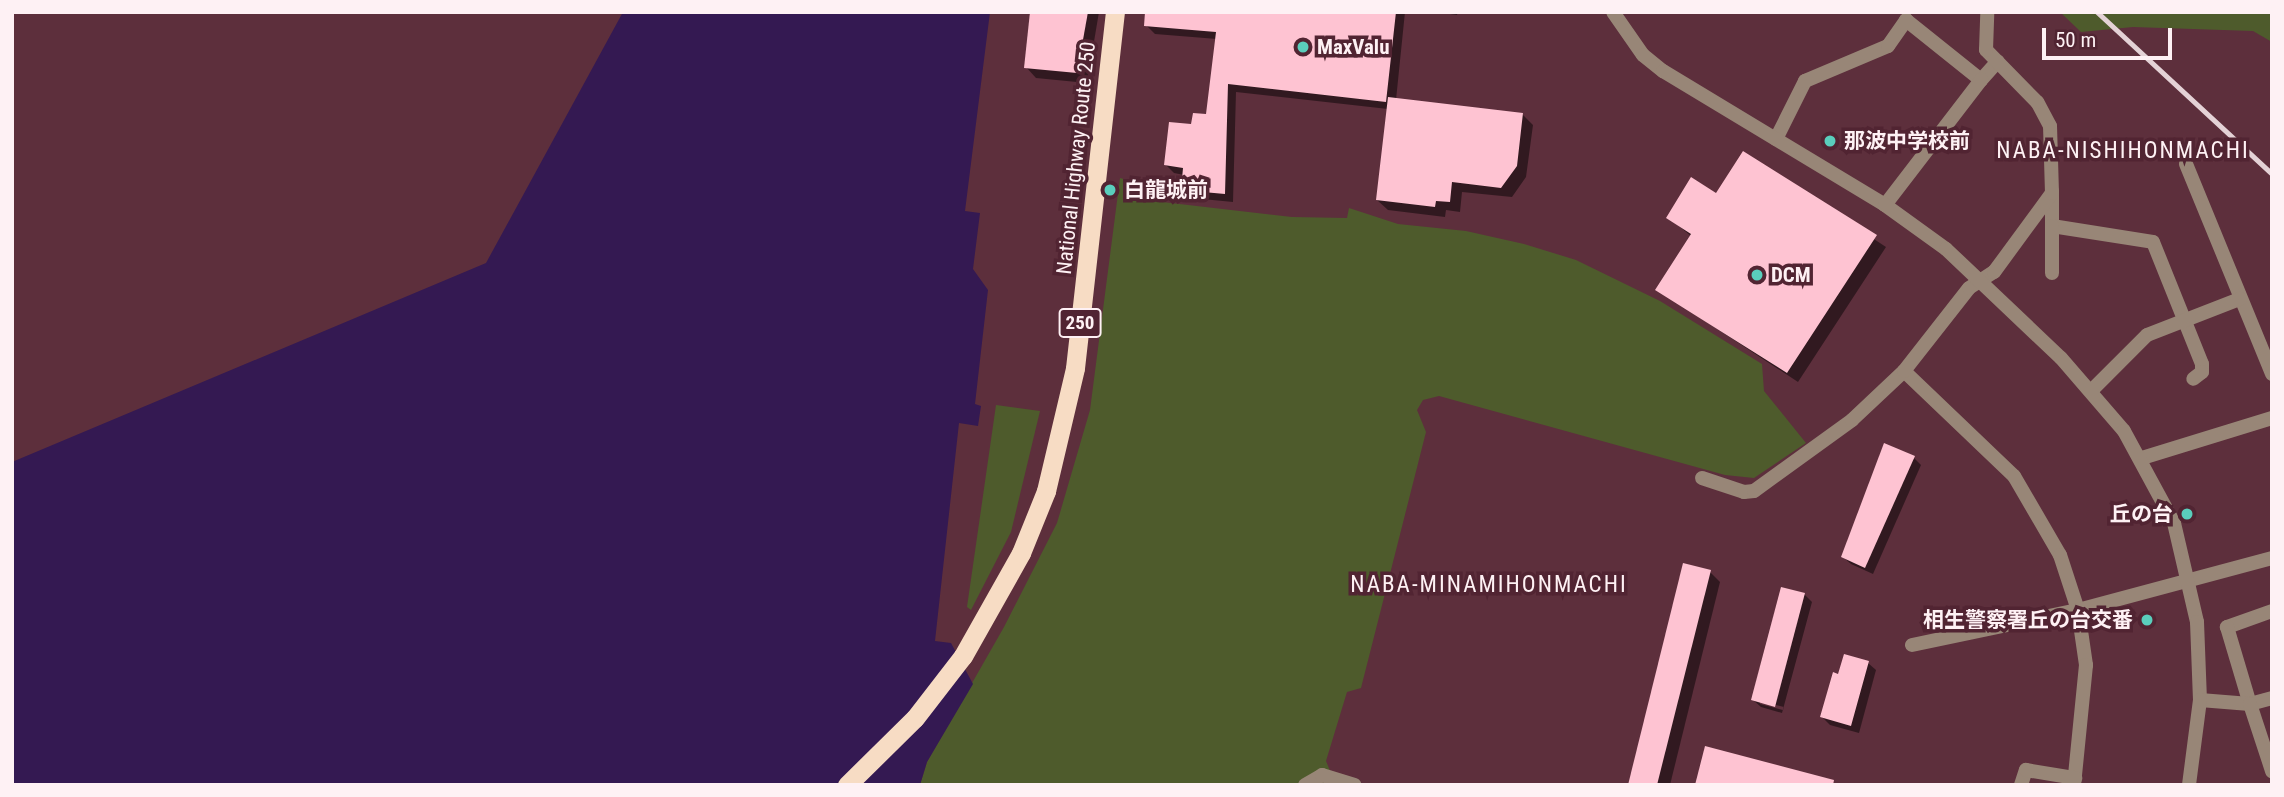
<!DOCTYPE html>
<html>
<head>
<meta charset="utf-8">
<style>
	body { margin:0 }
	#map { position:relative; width:2284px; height:797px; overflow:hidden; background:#5d2f3c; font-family:"Roboto Condensed","Noto Sans JP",sans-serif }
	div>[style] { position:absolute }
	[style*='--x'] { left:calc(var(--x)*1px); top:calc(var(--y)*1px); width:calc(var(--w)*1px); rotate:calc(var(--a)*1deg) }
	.green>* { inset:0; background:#4e5b2c }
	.water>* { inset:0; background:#341952 }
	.shadow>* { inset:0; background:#0007 }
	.building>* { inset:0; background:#fec3d2 }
	.minor>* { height:14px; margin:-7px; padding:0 7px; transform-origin:7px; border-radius:7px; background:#988677 }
	.tertiary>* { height:14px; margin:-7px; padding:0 7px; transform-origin:7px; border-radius:7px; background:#988677 }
	.trunk>* { height:19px; margin:-9.5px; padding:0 9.5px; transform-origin:9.5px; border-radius:9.5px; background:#f7dcc4 }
	.rail>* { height:5px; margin:-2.5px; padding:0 2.5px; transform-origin:2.5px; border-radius:2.5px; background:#e4d2d6 }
	.dots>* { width:19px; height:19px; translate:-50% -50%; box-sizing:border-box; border:4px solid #512432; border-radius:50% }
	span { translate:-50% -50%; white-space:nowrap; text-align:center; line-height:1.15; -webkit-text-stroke:7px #512432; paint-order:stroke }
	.shield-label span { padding:2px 5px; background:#512432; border:2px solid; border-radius:5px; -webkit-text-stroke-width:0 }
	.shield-label { font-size:19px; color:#fef1f4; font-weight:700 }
	.poi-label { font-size:21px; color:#fef1f4; font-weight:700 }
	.left { translate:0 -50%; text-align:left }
	.right { translate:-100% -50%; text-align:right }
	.street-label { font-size:21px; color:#fef1f4 }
	.neighbourhood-label { font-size:23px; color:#fef1f4; letter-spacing:2px }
	.frame { position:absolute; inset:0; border:14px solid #fef1f4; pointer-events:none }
	.scale { position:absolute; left:2042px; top:28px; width:130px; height:32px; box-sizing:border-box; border:4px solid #fef1f4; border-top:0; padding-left:9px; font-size:21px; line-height:24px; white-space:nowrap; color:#fef1f4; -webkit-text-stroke:5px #512432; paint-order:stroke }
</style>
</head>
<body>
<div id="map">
	<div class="green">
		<div style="clip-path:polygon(2060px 12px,2272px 12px,2272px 42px,2253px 31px,2133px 27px,2081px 32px)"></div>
		<div style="clip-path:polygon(1120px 178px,1131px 181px,1145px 200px,1292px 217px,1347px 218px,1349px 208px,1398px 224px,1466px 231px,1524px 244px,1576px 260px,1660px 301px,1762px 364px,1764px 391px,1806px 443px,1754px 478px,1725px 475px,1439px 396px,1423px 400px,1417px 410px,1426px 432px,1361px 688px,1347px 692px,1326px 761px,1336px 785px,920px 785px,927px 762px,1004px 627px,1057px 523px,1090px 410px)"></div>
		<div style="clip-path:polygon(996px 405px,1040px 411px,1011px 532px,971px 610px,967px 607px)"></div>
	</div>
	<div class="water">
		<div style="clip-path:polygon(623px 12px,990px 12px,965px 211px,980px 213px,973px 269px,988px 290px,975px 404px,981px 406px,978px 426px,959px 423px,935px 641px,951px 643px,973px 684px,927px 762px,920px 785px,12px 785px,12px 462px,486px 263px)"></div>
	</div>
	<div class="shadow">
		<div style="clip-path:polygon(1031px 12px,1099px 12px,1087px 83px,1036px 78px,1026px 67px)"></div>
		<div style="clip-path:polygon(1147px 12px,1405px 12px,1396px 100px,1522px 114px,1533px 125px,1526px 177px,1512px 197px,1462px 192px,1460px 212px,1446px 210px,1445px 217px,1388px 210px,1377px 200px,1388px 109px,1236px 92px,1233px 202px,1192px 198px,1183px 189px,1184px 175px,1174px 173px,1166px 165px,1193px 126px,1208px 116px,1217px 39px,1155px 34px,1146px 25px)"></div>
		<div style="clip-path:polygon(1436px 12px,1458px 12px,1457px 15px)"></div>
		<div style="clip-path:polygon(1743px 153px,1886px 247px,1798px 382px,1658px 290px,1691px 236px,1668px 217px,1717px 196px)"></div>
		<div style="clip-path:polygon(1914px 458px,1921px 465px,1873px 574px,1851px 564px,1843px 557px)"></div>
		<div style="clip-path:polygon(1710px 572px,1720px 582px,1670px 785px,1630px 785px)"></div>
		<div style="clip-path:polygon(evenodd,1804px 594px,1812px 602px,1782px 713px,1761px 707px,1753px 700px,1804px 594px,1760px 701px,1784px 707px,1783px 710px,1760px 704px,1760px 701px)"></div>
		<div style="clip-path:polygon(1868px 663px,1876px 670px,1859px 733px,1830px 725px,1822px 717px,1839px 676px)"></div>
	</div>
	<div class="building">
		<div style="clip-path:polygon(1030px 12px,1088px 12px,1077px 73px,1024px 68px)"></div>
		<div style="clip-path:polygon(1145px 12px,1396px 12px,1386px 102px,1228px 84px,1225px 194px,1181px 190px,1183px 168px,1164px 165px,1169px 122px,1191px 124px,1193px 113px,1206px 114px,1216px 32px,1144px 26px)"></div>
		<div style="clip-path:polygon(1388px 97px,1523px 113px,1517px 166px,1501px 188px,1452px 182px,1450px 202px,1436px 201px,1435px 207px,1376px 200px)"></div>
		<div style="clip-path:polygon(1743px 151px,1877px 235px,1787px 373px,1655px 290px,1691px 234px,1666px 218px,1691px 177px,1716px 193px)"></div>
		<div style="clip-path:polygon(1884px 443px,1915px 456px,1865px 568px,1841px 557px)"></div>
		<div style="clip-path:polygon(1683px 563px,1711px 570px,1657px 785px,1628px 785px)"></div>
		<div style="clip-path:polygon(1781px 587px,1805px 593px,1775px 707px,1751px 700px)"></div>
		<div style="clip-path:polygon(1844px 654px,1869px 661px,1851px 726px,1820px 717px,1833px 672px,1838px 674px)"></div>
		<div style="clip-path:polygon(1705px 746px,1834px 780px,1833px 785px,1695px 785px)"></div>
	</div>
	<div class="minor">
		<div style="--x:1776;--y:139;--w:65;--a:-63.4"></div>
		<div style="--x:1805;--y:81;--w:90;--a:-22.9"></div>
		<div style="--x:1888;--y:46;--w:32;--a:-55"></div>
		<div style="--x:1906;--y:20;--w:96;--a:38.7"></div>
		<div style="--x:1981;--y:80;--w:25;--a:-48"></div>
		<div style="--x:2186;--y:164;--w:227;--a:67.7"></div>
		<div style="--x:2052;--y:191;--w:35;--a:90"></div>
		<div style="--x:2052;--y:226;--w:102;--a:9"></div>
		<div style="--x:2153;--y:242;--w:131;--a:68.1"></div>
		<div style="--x:2202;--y:364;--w:8;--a:90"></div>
		<div style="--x:2202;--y:372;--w:11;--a:142"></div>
		<div style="--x:1885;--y:205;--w:158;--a:-52.5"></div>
		<div style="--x:2052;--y:226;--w:47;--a:90"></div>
		<div style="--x:1904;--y:371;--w:152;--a:43.7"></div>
		<div style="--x:2014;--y:476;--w:91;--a:59.8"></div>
		<div style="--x:2060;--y:555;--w:58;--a:71.9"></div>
		<div style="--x:2078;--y:610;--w:56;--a:81.7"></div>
		<div style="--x:2086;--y:665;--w:121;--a:95.7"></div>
		<div style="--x:2091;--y:391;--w:79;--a:-45"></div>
		<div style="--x:2147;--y:335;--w:100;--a:-21.2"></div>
		<div style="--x:2142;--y:458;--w:136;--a:-17.1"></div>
		<div style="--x:1702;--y:478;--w:44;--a:18.4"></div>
		<div style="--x:1744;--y:492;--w:10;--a:-6"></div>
		<div style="--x:1754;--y:491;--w:121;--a:-35.9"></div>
		<div style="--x:1852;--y:420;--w:71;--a:-43.3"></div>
		<div style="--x:1904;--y:371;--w:105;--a:-51.9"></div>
		<div style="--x:1969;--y:288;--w:30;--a:-33"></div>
		<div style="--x:1994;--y:272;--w:98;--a:-53.7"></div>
		<div style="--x:2052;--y:193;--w:67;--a:-91.7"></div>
		<div style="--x:2050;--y:126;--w:27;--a:-118"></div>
		<div style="--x:2037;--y:102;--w:73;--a:-134.4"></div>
		<div style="--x:1986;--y:50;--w:38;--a:-88"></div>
		<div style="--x:2272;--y:611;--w:48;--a:160.4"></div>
		<div style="--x:2227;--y:627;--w:80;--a:73.4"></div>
		<div style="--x:2250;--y:704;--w:23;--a:-15"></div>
		<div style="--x:1912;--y:645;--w:170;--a:-11.9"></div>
		<div style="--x:2078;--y:610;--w:201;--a:-15"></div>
		<div style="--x:2200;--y:700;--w:50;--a:4.6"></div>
		<div style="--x:2250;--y:704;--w:71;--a:71.8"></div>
		<div style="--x:1305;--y:785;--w:20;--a:-30"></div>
		<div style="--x:1322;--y:775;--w:34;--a:17"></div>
		<div style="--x:2021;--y:785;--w:16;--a:-72"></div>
		<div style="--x:2026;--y:770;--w:50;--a:9.3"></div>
	</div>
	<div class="tertiary">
		<div style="--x:1613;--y:12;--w:52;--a:55.1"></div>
		<div style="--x:1643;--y:55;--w:26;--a:39"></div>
		<div style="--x:1663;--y:71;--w:259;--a:31.1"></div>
		<div style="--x:1885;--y:205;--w:75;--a:35.8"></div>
		<div style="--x:1946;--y:249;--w:158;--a:43.5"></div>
		<div style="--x:2061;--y:358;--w:96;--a:49.2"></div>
		<div style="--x:2124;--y:431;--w:105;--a:61.5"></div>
		<div style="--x:2174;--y:523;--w:102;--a:76.9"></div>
		<div style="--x:2197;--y:622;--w:78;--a:87.8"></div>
		<div style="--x:2200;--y:700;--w:86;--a:97.4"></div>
	</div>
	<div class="trunk">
		<div style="--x:847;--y:785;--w:95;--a:-44.6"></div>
		<div style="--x:915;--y:718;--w:78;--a:-52.3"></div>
		<div style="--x:963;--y:656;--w:118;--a:-60.6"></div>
		<div style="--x:1021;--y:553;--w:67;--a:-68"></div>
		<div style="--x:1046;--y:491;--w:126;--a:-76.7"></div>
		<div style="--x:1075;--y:368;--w:358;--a:-83.6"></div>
	</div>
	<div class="rail">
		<div style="--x:2097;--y:12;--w:238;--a:42.8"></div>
	</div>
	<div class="dots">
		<div style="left:1303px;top:47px;background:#5acebc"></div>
		<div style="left:1830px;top:141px;background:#5acebc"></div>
		<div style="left:1110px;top:190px;background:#5acebc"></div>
		<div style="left:1757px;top:275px;background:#5acebc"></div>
		<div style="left:2187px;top:514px;background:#5acebc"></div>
		<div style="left:2147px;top:620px;background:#5acebc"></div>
	</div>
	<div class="shield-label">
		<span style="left:1080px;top:323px">250</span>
	</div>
	<div class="poi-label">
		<span class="left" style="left:1317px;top:47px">MaxValu</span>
		<span class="left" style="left:1844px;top:141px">那波中学校前</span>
		<span class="left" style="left:1124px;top:190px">白龍城前</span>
		<span class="left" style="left:1771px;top:275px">DCM</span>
		<span class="right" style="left:2173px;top:514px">丘の台</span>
		<span class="right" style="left:2133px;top:620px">相生警察署丘の台交番</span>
	</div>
	<div class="street-label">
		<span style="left:1076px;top:158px;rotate:-84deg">National Highway Route 250</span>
	</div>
	<div class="neighbourhood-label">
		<span style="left:2123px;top:151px">NABA-NISHIHONMACHI</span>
		<span style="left:1489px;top:585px">NABA-MINAMIHONMACHI</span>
	</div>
	<div class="frame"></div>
	<div class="scale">50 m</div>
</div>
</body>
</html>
